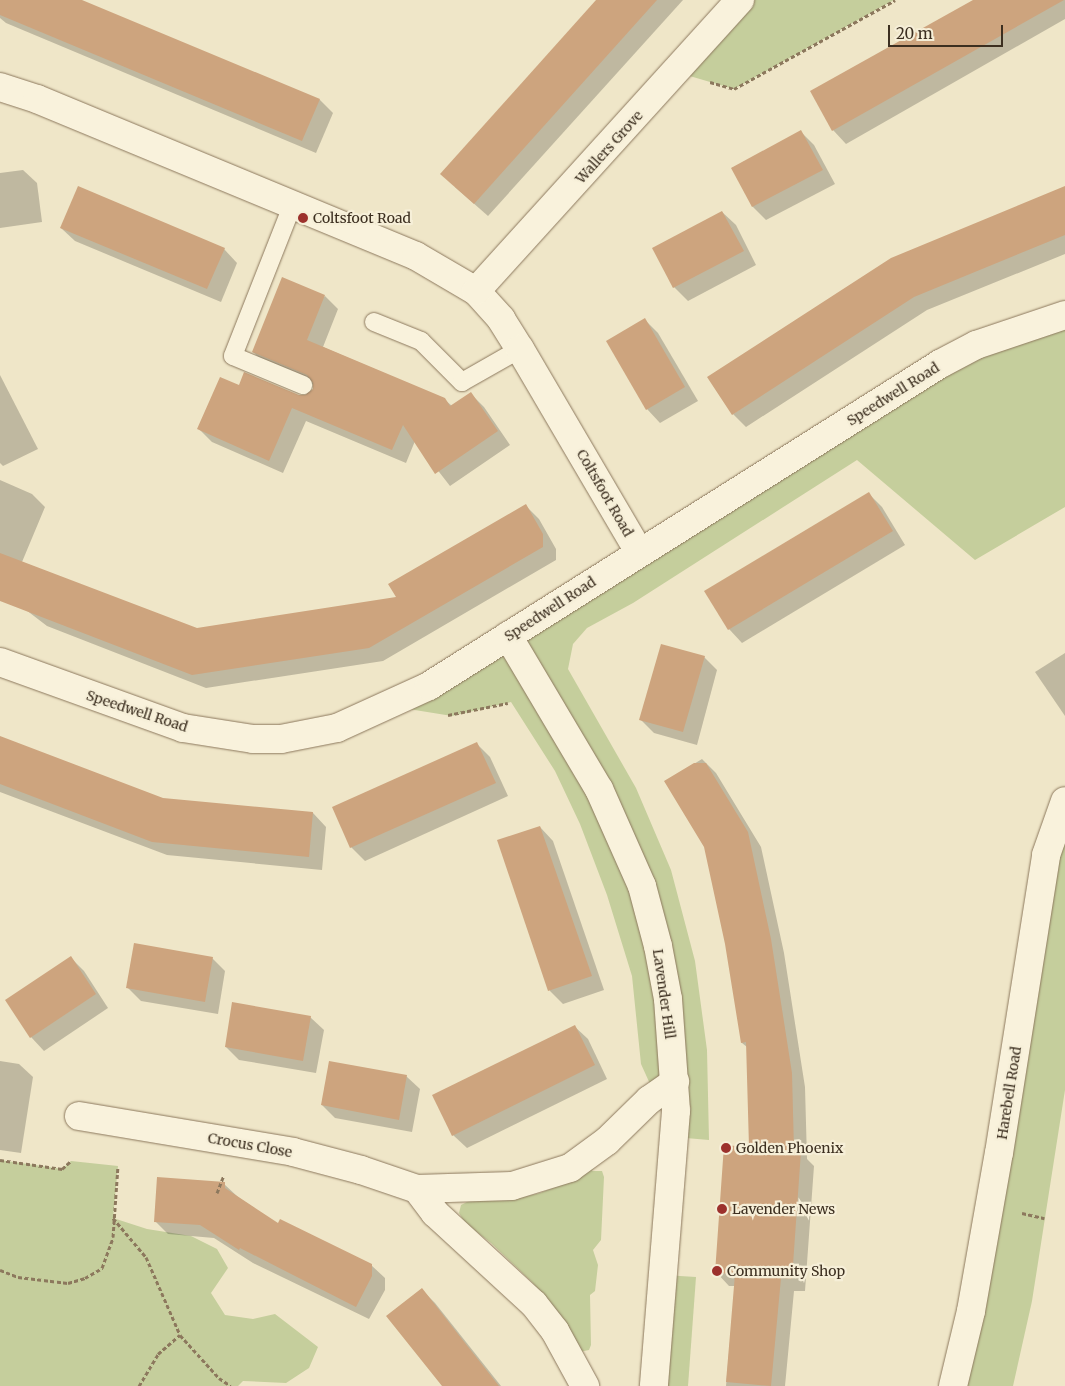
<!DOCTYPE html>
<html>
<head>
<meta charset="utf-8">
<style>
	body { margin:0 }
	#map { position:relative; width:1065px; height:1386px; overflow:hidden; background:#efe6c8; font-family:Merriweather,serif }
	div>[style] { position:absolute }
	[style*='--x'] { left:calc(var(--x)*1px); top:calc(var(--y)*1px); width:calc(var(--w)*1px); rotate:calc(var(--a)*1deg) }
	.green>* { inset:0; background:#c5ce9c }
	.shadow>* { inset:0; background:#0003 }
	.building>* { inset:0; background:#cda47e }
	.path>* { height:3px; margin-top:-1.5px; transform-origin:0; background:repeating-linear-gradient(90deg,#8c785d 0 4px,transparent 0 6.5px) }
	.roads { filter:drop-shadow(0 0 1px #8c785d) drop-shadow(0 0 1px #8c785d) }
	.service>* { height:18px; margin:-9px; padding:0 9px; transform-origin:9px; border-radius:9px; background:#f9f2dc }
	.minor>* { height:28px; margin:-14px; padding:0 14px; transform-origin:14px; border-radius:14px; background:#f9f2dc }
	.dots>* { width:14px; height:14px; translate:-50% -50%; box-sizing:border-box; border:2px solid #f6efd8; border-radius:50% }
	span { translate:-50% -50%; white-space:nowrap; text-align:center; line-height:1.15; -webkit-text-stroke:4.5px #f6efd8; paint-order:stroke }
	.street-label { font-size:14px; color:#3c2f20 }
	.poi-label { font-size:14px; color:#3c2f20 }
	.left { translate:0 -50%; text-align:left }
	.scale { position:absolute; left:888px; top:25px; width:115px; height:22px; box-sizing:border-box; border:2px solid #3c2f20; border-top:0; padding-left:6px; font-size:15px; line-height:18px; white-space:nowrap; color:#3c2f20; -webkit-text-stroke:4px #f6efd8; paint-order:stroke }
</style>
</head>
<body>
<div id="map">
	<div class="green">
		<div style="clip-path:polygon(740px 0,894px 0,734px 89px,676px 72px)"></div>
		<div style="clip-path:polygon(1065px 315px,1065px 507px,975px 560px,857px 460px,633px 603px,587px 628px,573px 644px,568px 669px,636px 788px,671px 870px,695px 961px,707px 1050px,709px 1140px,674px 1137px,641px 1064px,632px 976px,607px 895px,580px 824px,555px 771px,511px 702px,452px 716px,390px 706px,940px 364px)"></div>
		<div style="clip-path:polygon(1065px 801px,1065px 1090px,1032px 1301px,1013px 1386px,953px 1386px)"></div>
		<div style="clip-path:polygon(0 1160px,62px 1169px,71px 1161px,118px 1166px,113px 1218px,147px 1229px,191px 1236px,217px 1249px,228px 1268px,211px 1293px,225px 1315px,253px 1319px,275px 1314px,318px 1347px,309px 1368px,286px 1383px,243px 1381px,238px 1386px,0 1386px)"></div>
		<div style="clip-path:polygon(594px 1166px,592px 1171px,602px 1171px,604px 1177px,601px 1240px,593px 1250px,598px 1265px,595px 1291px,590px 1295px,591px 1345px,589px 1350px,579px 1352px,549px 1302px,532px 1282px,491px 1243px,465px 1223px,459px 1213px,461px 1205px,469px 1201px,519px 1198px,540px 1193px,565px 1183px)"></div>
		<div style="clip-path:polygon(664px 1275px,696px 1277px,688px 1386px,654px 1386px)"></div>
	</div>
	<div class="shadow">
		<div style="clip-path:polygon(0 0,79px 0,320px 100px,333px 113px,316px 153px,6px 23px,0 18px)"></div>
		<div style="clip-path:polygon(599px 0,683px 0,488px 216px,455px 187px)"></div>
		<div style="clip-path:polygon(975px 0,1065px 0,1065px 19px,846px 144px,833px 130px)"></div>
		<div style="clip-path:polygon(801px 132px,814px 145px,835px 184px,766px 220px,753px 207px,732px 168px)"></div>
		<div style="clip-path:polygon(23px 170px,37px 183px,42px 222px,0 228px,0 173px)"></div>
		<div style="clip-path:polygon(1065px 187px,1065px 254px,927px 310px,746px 427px,733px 414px)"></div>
		<div style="clip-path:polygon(722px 212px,736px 225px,756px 265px,688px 301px,674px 287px,654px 248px)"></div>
		<div style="clip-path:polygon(61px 228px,224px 249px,237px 263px,221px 302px,75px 241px)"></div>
		<div style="clip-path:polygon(325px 296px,338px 309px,323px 347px,444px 399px,452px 406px,471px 394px,484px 407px,510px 445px,450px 486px,415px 441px,406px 463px,306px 421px,283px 473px,212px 442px,199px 429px,239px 386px,305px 397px,314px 390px,314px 385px,267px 365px,253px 352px)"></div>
		<div style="clip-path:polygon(645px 320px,658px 333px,698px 401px,660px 423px,647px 409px)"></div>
		<div style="clip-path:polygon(0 375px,38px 449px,3px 466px,0 463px)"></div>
		<div style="clip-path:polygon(0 480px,32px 494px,45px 507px,22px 562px,197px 630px,398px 598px,525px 505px,539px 519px,556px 549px,556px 560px,383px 661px,206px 688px,47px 626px,0 590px)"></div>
		<div style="clip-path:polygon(869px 494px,882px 507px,905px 545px,742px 643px,729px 629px)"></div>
		<div style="clip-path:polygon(1065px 653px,1065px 716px,1035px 672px)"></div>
		<div style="clip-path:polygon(704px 657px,717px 670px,697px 745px,654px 733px,641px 720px)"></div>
		<div style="clip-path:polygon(0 737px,163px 799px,313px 813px,326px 827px,322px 870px,167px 855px,0 792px)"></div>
		<div style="clip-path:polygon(477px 744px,490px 757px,508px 796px,365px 861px,351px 847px,333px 808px)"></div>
		<div style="clip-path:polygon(702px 759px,716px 773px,761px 847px,784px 953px,805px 1087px,807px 1159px,814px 1166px,805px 1291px,794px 1291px,785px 1386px,726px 1386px,735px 1286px,729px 1286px,716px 1272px,750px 1148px,747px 1047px,742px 1043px,727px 944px,705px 847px,666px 781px)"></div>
		<div style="clip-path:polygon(540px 827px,553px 841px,604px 990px,563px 1004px,550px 991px,499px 841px)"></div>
		<div style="clip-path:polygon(71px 958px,84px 971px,108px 1008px,44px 1051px,31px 1037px)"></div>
		<div style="clip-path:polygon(212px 958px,225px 971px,218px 1014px,141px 1001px,128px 988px)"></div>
		<div style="clip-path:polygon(310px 1017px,324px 1030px,316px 1073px,239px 1060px,226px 1047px)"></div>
		<div style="clip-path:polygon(574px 1026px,588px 1039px,607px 1079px,467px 1148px,453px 1135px)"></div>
		<div style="clip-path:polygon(0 1061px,19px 1064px,33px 1077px,21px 1153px,0 1150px)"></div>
		<div style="clip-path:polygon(406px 1076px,420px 1089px,412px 1132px,335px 1118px,322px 1105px)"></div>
		<div style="clip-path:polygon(224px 1184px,238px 1197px,278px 1225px,371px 1265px,385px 1278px,385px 1290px,369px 1319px,253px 1263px,214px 1238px,168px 1234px,155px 1221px)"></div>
		<div style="clip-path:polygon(421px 1289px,435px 1303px,501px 1386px,443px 1386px)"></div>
	</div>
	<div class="building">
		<div style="clip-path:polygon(0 0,82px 0,320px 99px,302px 141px,0 15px)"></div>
		<div style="clip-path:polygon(596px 0,657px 0,474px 204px,440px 174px)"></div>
		<div style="clip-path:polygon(973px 0,1064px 0,832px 131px,810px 91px)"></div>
		<div style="clip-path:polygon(801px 130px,823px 170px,752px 207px,731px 168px)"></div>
		<div style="clip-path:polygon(78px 186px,225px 248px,207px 289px,60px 228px)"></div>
		<div style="clip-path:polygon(1065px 186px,1065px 235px,914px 297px,732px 415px,707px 377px,891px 258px)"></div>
		<div style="clip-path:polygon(722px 211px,744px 251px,673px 288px,652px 248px)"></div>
		<div style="clip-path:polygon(282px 277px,325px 295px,307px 340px,445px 398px,450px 406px,471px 392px,498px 431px,435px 474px,403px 425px,392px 450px,292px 408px,269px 461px,197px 429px,220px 377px,239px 385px,244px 372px,299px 395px,305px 395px,313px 389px,313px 383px,307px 375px,252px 352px)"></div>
		<div style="clip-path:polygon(645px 318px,685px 387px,646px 410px,606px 341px)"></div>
		<div style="clip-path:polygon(869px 492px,893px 531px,728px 630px,704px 591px)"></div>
		<div style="clip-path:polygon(526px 504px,543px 534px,543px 547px,369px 648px,192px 675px,0 601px,0 553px,197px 628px,396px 597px,388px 584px)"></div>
		<div style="clip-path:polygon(661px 644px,705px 656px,683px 732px,639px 720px)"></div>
		<div style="clip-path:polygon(0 736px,163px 798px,313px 812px,309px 857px,152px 842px,0 784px)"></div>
		<div style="clip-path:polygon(477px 742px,496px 783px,350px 848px,332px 807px)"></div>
		<div style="clip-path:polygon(694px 763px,706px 763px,748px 832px,771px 939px,792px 1073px,794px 1150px,801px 1151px,792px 1279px,781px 1278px,771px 1386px,726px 1382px,735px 1274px,715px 1273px,724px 1145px,749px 1147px,746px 1042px,741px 1043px,725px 944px,704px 847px,664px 781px)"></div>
		<div style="clip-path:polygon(540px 826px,592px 976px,548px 991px,497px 840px)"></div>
		<div style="clip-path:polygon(134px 943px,213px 957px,205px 1002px,126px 988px)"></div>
		<div style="clip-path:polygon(71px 956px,96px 994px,30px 1038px,5px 1000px)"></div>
		<div style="clip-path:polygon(232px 1002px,311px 1016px,303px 1061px,225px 1047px)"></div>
		<div style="clip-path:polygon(575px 1025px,595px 1065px,452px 1136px,432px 1095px)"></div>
		<div style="clip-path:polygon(329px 1061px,407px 1075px,399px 1120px,321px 1105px)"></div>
		<div style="clip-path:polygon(157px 1177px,225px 1182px,225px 1188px,278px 1223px,280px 1219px,372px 1264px,372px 1276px,356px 1307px,240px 1248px,239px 1250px,200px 1225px,154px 1222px)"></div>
		<div style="clip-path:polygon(422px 1288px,465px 1343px,499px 1386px,442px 1386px,386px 1316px)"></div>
	</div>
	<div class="path">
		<div style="--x:710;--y:82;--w:25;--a:16"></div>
		<div style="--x:734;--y:89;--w:184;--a:-28.9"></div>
		<div style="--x:448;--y:715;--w:61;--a:-11.3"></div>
		<div style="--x:0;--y:1160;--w:63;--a:8.3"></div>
		<div style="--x:62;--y:1169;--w:12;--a:-42"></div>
		<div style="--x:217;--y:1193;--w:19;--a:-69"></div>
		<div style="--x:1022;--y:1213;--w:23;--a:13"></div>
		<div style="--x:113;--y:1218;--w:51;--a:49.8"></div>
		<div style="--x:146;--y:1257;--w:85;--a:66.4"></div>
		<div style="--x:180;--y:1335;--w:58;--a:47.8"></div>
		<div style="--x:219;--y:1378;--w:14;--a:34"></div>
		<div style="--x:0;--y:1270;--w:19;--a:21"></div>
		<div style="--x:18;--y:1277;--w:50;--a:6.8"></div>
		<div style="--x:68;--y:1283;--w:18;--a:-16"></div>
		<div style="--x:85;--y:1278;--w:20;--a:-30"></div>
		<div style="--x:102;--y:1268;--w:33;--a:-70"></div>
		<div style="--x:113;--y:1237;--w:71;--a:-86"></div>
		<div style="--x:139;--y:1386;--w:37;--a:-59"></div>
		<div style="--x:158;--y:1354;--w:29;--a:-41"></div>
	</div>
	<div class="roads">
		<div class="service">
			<div style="--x:292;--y:206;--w:161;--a:111.5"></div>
			<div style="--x:233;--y:356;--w:76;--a:22.5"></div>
			<div style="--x:374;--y:322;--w:51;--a:22"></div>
			<div style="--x:421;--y:341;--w:58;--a:45"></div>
			<div style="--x:462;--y:382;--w:67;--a:-29.6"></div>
		</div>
		<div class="minor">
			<div style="--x:0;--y:87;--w:39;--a:18"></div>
			<div style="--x:37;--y:99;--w:410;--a:22.5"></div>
			<div style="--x:416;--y:256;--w:69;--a:30.3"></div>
			<div style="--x:476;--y:291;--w:38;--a:48"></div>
			<div style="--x:501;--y:319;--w:36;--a:58"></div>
			<div style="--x:520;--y:349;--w:235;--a:59.6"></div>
			<div style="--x:476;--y:291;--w:393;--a:-47.8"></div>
			<div style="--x:508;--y:636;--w:178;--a:59.3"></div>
			<div style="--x:599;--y:789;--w:106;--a:66.1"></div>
			<div style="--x:642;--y:886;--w:62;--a:75.1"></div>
			<div style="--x:658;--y:946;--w:54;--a:79.3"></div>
			<div style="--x:668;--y:999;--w:112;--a:85.9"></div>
			<div style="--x:676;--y:1111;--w:276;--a:94.6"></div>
			<div style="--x:0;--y:662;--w:195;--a:19.8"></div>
			<div style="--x:183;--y:728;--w:71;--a:8.9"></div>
			<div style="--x:253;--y:739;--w:28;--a:0"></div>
			<div style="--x:281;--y:739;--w:57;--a:-11.1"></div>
			<div style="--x:337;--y:728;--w:101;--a:-24.5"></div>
			<div style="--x:429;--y:686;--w:604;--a:-32.22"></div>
			<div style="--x:940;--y:364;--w:41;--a:-27.8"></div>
			<div style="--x:976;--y:345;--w:94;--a:-18.6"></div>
			<div style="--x:79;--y:1116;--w:217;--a:9.5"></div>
			<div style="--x:293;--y:1152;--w:70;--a:14.8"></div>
			<div style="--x:361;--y:1170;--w:59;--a:18.7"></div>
			<div style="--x:417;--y:1189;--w:30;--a:53"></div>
			<div style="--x:435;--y:1213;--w:134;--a:42.6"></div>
			<div style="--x:534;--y:1304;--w:34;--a:52"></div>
			<div style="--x:555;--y:1331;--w:63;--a:61.4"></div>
			<div style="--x:417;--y:1189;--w:95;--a:-1.8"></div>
			<div style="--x:512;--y:1186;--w:61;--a:-17.2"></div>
			<div style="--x:570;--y:1168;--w:46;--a:-36.1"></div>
			<div style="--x:607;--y:1141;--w:59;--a:-44.3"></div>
			<div style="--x:649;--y:1100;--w:32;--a:-35"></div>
			<div style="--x:953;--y:1386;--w:77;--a:-76.5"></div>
			<div style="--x:971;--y:1311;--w:160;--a:-80"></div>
			<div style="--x:999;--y:1153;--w:302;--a:-81"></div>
			<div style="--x:1046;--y:855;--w:57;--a:-70.6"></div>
		</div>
	</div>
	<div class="dots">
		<div style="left:303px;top:218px;background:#9c312c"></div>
		<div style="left:726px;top:1148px;background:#9c312c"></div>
		<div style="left:722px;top:1209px;background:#9c312c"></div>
		<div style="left:717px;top:1271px;background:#9c312c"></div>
	</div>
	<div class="street-label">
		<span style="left:609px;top:147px;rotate:-48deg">Wallers Grove</span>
		<span style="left:893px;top:394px;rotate:-32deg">Speedwell Road</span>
		<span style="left:605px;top:493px;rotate:60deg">Coltsfoot Road</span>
		<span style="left:550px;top:609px;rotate:-33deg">Speedwell Road</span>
		<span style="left:137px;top:711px;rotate:18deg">Speedwell Road</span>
		<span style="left:664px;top:994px;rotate:82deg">Lavender Hill</span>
		<span style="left:1009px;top:1093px;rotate:-81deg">Harebell Road</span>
		<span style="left:250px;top:1145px;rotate:10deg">Crocus Close</span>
	</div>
	<div class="poi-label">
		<span class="left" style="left:313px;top:218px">Coltsfoot Road</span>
		<span class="left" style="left:736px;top:1148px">Golden Phoenix</span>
		<span class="left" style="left:732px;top:1209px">Lavender News</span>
		<span class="left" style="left:727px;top:1271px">Community Shop</span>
	</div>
	<div class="scale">20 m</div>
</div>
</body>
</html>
